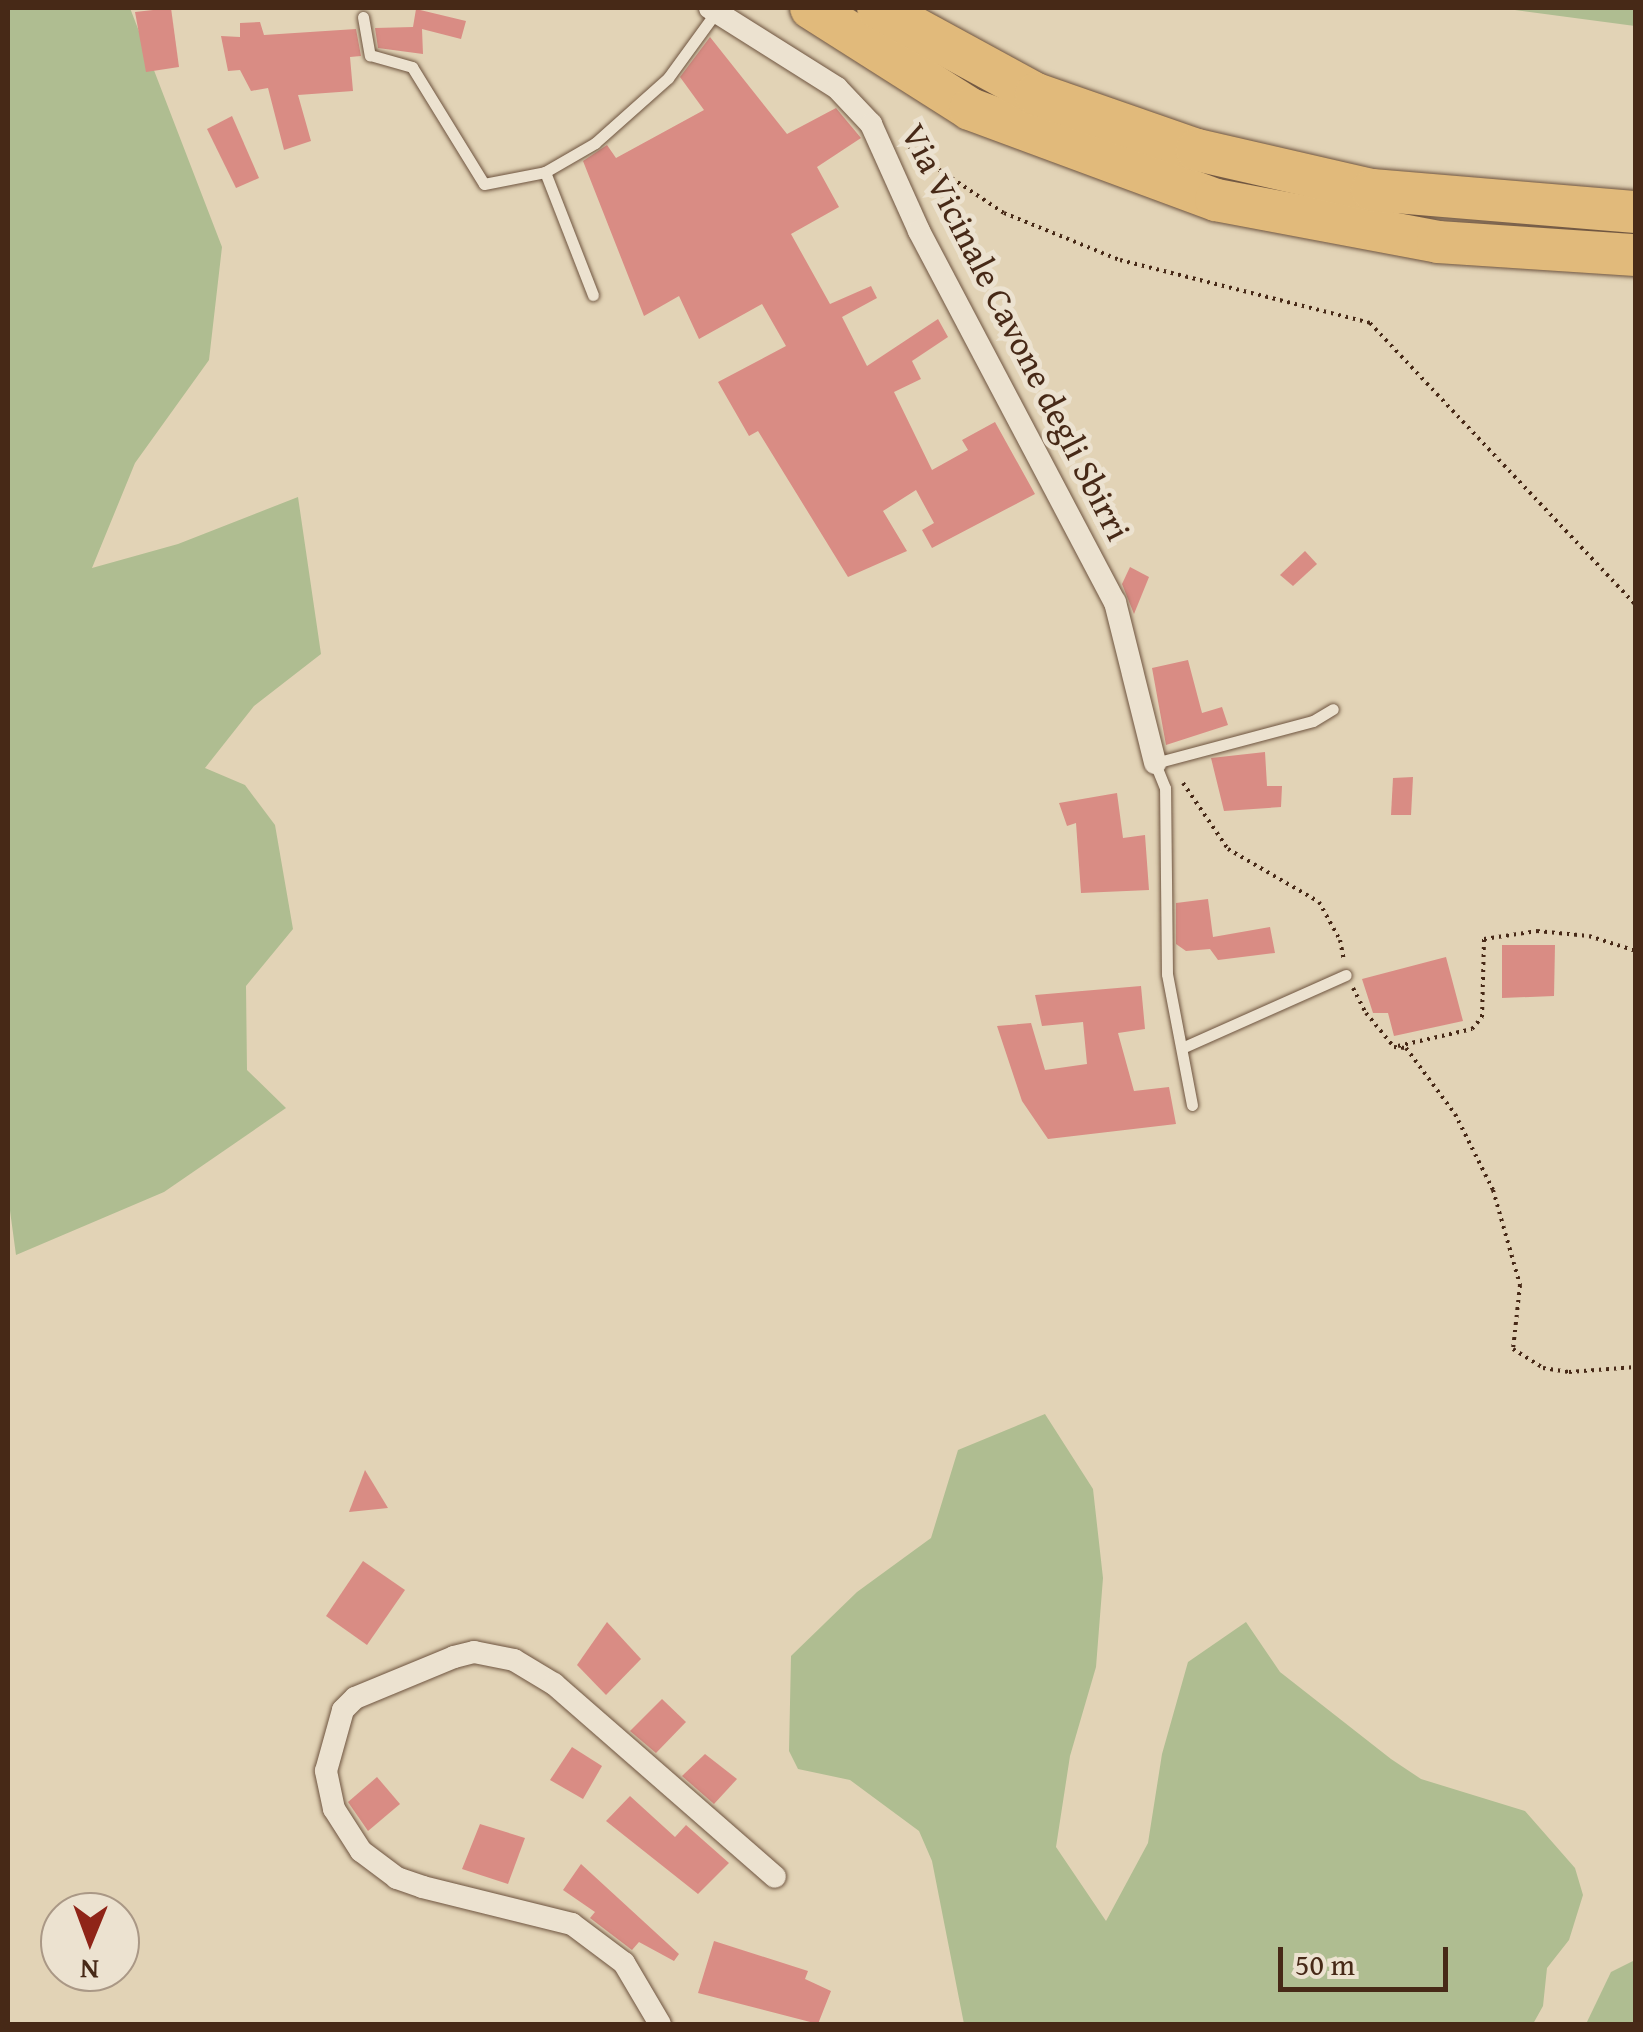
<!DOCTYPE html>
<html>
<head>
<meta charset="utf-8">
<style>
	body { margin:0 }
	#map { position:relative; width:1643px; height:2032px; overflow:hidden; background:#e2d3b6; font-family:"Gentium Book Plus",serif }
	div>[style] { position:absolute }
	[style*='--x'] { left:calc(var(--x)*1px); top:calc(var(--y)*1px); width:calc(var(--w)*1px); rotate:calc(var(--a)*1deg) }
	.green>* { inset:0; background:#afbd91 }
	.building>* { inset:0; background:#d98c84 }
	.path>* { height:4px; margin-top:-2px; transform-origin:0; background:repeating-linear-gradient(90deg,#472917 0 2.5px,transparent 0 7.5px) }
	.roads { filter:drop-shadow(0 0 2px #6e543f) drop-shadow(0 0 2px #6e543f) }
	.lane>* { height:11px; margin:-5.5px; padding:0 5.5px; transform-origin:5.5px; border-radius:5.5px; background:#ece2d0 }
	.street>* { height:22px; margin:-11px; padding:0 11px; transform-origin:11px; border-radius:11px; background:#ece2d0 }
	.highway>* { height:42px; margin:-21px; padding:0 21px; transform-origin:21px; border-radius:21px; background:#e1ba7b }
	span { translate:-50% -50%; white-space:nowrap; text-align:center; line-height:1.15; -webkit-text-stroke:10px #ece2d0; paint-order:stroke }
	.street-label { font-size:35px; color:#472917 }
	.frame { position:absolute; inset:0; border:10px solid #472917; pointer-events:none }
	.north { position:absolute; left:40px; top:1892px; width:100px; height:100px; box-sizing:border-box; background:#ece2d0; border:2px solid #aa9886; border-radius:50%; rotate:181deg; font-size:28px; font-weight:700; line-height:40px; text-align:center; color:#472917 }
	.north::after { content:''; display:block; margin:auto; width:35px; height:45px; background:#8f2418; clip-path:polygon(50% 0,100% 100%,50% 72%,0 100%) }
	.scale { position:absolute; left:1278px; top:1947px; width:170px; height:45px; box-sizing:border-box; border:5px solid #472917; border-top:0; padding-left:12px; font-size:30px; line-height:35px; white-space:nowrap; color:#472917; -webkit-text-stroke:8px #ece2d0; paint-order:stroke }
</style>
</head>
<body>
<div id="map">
	<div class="green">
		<div style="clip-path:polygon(8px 8px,130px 8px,222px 247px,209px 360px,135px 463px,92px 568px,178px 544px,298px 497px,321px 654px,254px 706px,205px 768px,245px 785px,275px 825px,293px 929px,246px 986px,247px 1070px,286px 1108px,164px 1192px,16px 1255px,8px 1196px)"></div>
		<div style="clip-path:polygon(1500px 8px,1635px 8px,1635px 26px)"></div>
		<div style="clip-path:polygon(1045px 1414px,1093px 1489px,1103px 1578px,1096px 1667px,1070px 1756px,1056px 1847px,1106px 1921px,1148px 1843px,1162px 1754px,1188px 1662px,1246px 1622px,1280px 1672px,1391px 1759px,1421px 1779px,1525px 1811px,1575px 1868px,1583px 1895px,1569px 1940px,1547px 1968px,1543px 2006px,1533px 2024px,964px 2024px,932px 1861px,919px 1831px,850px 1780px,798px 1769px,789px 1751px,791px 1656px,857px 1592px,931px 1538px,958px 1450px)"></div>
		<div style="clip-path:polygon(1635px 1960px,1635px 2024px,1586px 2024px,1611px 1972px)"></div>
	</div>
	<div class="building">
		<div style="clip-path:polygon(171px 8px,179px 67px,146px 72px,135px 12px)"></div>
		<div style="clip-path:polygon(416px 9px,466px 21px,461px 39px,422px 29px,423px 54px,378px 48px,375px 28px,413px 27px)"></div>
		<div style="clip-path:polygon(260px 22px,264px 35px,356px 29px,361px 56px,350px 57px,353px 91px,298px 95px,311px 141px,284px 150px,268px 88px,251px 91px,240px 70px,228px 71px,221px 36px,240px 37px,240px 23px)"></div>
		<div style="clip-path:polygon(710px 37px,787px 134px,836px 108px,861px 138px,817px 167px,839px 207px,791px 234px,830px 304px,871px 286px,877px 298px,842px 317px,867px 366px,938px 319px,948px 337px,912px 361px,921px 379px,894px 392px,932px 470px,968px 450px,962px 440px,995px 422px,1035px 494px,932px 548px,922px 530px,934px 523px,916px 490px,883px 511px,907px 551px,848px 577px,758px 431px,749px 436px,718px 382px,786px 346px,762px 304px,699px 339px,679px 296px,644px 316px,583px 161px,607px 145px,616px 158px,704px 110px,680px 77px)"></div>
		<div style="clip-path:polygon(232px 116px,259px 178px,236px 188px,207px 129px)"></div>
		<div style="clip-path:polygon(1305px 551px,1317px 564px,1293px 586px,1280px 575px)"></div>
		<div style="clip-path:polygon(1130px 567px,1149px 577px,1134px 614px,1122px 584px)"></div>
		<div style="clip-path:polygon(1188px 660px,1202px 713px,1222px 707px,1228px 725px,1166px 745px,1152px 668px)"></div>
		<div style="clip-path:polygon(1265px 752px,1267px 786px,1282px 786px,1281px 807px,1224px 811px,1211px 758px)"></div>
		<div style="clip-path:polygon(1413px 777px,1411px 815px,1391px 815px,1393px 778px)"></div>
		<div style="clip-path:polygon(1117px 793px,1123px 838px,1145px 835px,1149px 890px,1081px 893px,1076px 823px,1067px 826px,1059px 803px)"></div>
		<div style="clip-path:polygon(1208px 899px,1213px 937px,1270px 927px,1275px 953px,1218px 960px,1210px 949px,1186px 951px,1176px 944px,1176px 903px)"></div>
		<div style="clip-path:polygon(1502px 945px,1555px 945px,1554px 996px,1502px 998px)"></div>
		<div style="clip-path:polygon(1446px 957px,1463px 1021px,1394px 1036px,1388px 1013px,1373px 1013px,1362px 979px)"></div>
		<div style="clip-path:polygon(1141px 986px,1145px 1029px,1118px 1033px,1134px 1091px,1169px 1087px,1176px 1124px,1048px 1139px,1022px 1101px,997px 1026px,1031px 1023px,1045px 1070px,1087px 1064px,1083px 1022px,1042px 1026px,1035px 995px)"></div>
		<div style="clip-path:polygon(365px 1470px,388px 1508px,349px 1512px)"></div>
		<div style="clip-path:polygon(363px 1561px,405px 1590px,367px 1645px,326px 1616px)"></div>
		<div style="clip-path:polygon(607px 1622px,641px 1659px,606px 1695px,577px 1665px)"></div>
		<div style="clip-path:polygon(662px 1699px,686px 1722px,656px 1753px,630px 1731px)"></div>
		<div style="clip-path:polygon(572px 1747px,602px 1766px,583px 1799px,550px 1780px)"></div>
		<div style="clip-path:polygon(705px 1754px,737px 1779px,714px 1804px,682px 1776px)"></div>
		<div style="clip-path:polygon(377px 1777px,400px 1804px,368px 1831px,348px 1802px)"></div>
		<div style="clip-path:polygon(630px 1796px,675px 1837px,686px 1825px,729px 1863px,698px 1894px,606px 1821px)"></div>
		<div style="clip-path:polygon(480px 1824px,525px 1838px,508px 1884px,462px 1869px)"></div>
		<div style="clip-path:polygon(581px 1864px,679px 1954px,674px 1961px,639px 1942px,632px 1950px,590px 1918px,595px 1912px,563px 1890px)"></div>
		<div style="clip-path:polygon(714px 1941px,808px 1971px,805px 1979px,831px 1991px,818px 2024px,698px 1993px)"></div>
	</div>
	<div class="path">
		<div style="--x:908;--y:149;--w:115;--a:33.7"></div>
		<div style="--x:1004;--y:213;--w:125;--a:22.1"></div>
		<div style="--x:1120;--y:260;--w:258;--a:14.1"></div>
		<div style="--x:1370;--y:323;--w:388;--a:46.7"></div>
		<div style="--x:1183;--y:783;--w:80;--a:55.7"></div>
		<div style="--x:1228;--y:849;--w:105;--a:30.2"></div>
		<div style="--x:1319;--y:902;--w:43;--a:61.1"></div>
		<div style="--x:1340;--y:940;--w:20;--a:79"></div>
		<div style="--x:1353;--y:988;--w:28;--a:63"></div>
		<div style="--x:1366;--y:1013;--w:44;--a:50.5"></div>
		<div style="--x:1394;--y:1047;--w:12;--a:5"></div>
		<div style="--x:1406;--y:1048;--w:82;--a:53.4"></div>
		<div style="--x:1455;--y:1114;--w:85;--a:63.4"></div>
		<div style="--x:1493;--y:1190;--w:99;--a:74.1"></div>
		<div style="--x:1520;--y:1285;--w:64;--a:96.2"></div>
		<div style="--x:1513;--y:1349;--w:36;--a:32"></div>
		<div style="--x:1543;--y:1368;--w:26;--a:9"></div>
		<div style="--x:1569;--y:1372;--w:67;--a:-4.3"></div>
		<div style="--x:1398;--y:1046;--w:76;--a:-12.9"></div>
		<div style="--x:1472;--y:1029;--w:16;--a:-50"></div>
		<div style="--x:1482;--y:1017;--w:78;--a:-88.5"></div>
		<div style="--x:1484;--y:939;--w:54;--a:-8.6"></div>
		<div style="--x:1537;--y:931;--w:52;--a:5.5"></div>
		<div style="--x:1589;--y:936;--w:49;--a:17.7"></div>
	</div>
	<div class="roads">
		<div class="lane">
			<div style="--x:363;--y:17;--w:39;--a:80"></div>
			<div style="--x:370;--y:55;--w:44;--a:15.9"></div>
			<div style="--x:412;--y:67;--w:137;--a:58.4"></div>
			<div style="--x:484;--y:184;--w:62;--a:-11.1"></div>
			<div style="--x:545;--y:172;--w:58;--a:-30.1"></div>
			<div style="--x:595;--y:143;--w:98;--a:-41.7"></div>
			<div style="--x:668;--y:78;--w:82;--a:-54"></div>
			<div style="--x:545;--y:172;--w:132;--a:68.7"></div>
			<div style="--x:1184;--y:1047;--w:177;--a:-24"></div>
			<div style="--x:1192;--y:1105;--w:133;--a:-100.8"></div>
			<div style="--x:1167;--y:974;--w:186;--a:-90.6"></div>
			<div style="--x:1165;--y:788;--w:27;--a:-112"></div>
			<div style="--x:1155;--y:763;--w:163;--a:-14.9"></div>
			<div style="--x:1313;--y:721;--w:23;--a:-31"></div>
		</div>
		<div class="street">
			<div style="--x:710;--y:8;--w:150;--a:32.2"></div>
			<div style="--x:837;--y:88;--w:50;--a:46.6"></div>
			<div style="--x:871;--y:124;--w:117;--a:65.8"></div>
			<div style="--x:919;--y:231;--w:420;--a:62.2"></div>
			<div style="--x:1115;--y:602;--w:166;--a:76"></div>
			<div style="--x:660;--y:2024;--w:71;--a:-120.5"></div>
			<div style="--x:624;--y:1963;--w:65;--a:-143.1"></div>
			<div style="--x:572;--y:1924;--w:154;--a:-166.1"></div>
			<div style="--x:423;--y:1887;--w:28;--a:-161"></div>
			<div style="--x:397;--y:1878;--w:45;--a:-143.1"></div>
			<div style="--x:361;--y:1851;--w:50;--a:-122.7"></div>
			<div style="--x:334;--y:1809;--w:39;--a:-102"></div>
			<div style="--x:326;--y:1771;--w:63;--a:-74.4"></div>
			<div style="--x:343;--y:1710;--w:17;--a:-45"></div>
			<div style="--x:355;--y:1698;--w:107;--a:-22.5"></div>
			<div style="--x:454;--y:1657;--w:21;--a:-14"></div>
			<div style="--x:474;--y:1652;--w:41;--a:11.3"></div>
			<div style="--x:514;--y:1660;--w:47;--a:31"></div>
			<div style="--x:554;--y:1684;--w:293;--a:41.1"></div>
		</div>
		<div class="highway">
			<div style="--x:811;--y:8;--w:188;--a:32.4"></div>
			<div style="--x:970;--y:109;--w:262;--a:20.3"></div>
			<div style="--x:1216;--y:200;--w:226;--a:10.7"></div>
			<div style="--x:1438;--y:242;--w:198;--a:3.8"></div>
			<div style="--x:878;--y:8;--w:180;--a:28.6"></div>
			<div style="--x:1036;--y:94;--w:170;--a:19.2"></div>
			<div style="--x:1197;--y:150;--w:180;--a:12.9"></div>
			<div style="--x:1372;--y:190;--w:265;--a:4.8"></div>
		</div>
	</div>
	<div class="street-label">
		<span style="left:1016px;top:332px;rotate:63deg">Via Vicinale Cavone degli Sbirri</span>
	</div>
	<div class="frame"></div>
	<div class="north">N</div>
	<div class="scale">50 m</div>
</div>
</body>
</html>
